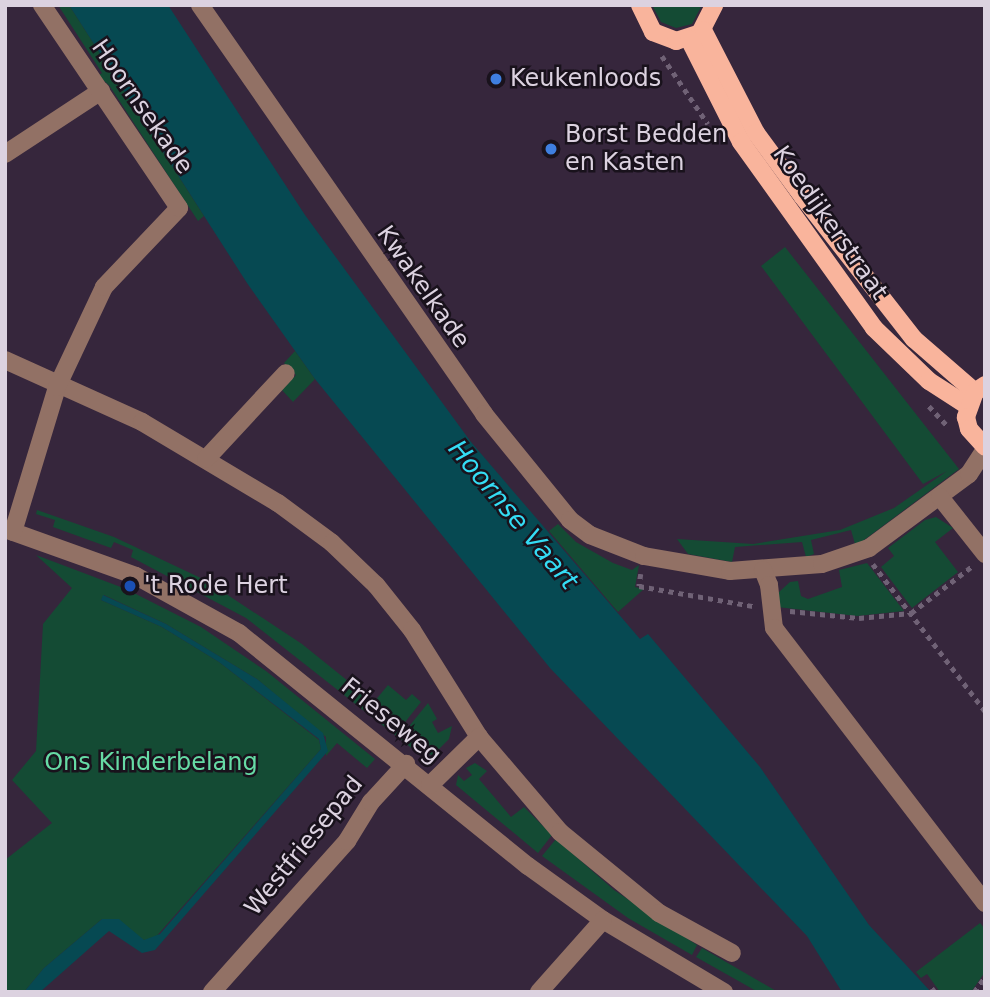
<!DOCTYPE html>
<html>
<head>
<meta charset="utf-8">
<style>
	body { margin:0 }
	#map { position:relative; width:990px; height:997px; overflow:hidden; background:#36263c; font-family:"DejaVu Sans",sans-serif }
	div>[style] { position:absolute }
	[style*='--x'] { left:calc(var(--x)*1px); top:calc(var(--y)*1px); width:calc(var(--w)*1px); rotate:calc(var(--a)*1deg) }
	.green>* { inset:0; background:#144b34 }
	.water>* { inset:0; background:#064952 }
	.path>* { height:4.5px; margin-top:-2.25px; transform-origin:0; background:repeating-linear-gradient(90deg,#706276 0 5px,transparent 0 10px) }
	.minor>* { height:18px; margin:-9px; padding:0 9px; transform-origin:9px; border-radius:9px; background:#927165 }
	.major>* { height:18px; margin:-9px; padding:0 9px; transform-origin:9px; border-radius:9px; background:#f9b49c }
	.dots>* { width:19px; height:19px; translate:-50% -50%; box-sizing:border-box; border:4px solid #19121c; border-radius:50% }
	span { translate:-50% -50%; white-space:nowrap; text-align:center; line-height:1.15; -webkit-text-stroke:5px #19121c; paint-order:stroke }
	.poi-label { font-size:24px; color:#dcd2e0 }
	.left { translate:0 -50%; text-align:left }
	.street-label { font-size:24px; color:#dcd2e0 }
	.park-label { font-size:24px; color:#66dba5 }
	.water-label { font-size:26px; color:#34dcf4; font-style:italic }
	.frame { position:absolute; inset:0; border:7px solid #dcd2e0; pointer-events:none }
</style>
</head>
<body>
<div id="map">
	<div class="green">
		<div style="clip-path:polygon(58px 5px,69px 5px,204px 216px,198px 221px,109px 85px,98px 76px,102px 73px)"></div>
		<div style="clip-path:polygon(652px 5px,702px 5px,692px 24px,676px 28px,661px 22px)"></div>
		<div style="clip-path:polygon(785px 247px,959px 469px,860px 543px,855px 544px,851px 530px,811px 540px,814px 554px,806px 557px,802px 542px,735px 547px,732px 562px,688px 554px,677px 539px,753px 544px,840px 530px,894px 508px,947px 471px,923px 484px,761px 266px)"></div>
		<div style="clip-path:polygon(295px 351px,315px 379px,293px 402px,282px 390px,296px 375px,284px 363px)"></div>
		<div style="clip-path:polygon(37px 510px,114px 537px,205px 580px,302px 644px,374px 702px,388px 685px,406px 700px,412px 694px,421px 702px,402px 726px,406px 730px,428px 703px,437px 719px,432px 722px,438px 733px,452px 726px,449px 739px,433px 755px,419px 754px,246px 618px,131px 557px,133px 550px,114px 542px,111px 548px,53px 527px,55px 520px,36px 514px)"></div>
		<div style="clip-path:polygon(936px 517px,953px 528px,935px 542px,958px 572px,912px 608px,881px 567px,894px 556px,888px 548px,925px 520px)"></div>
		<div style="clip-path:polygon(558px 524px,576px 542px,613px 563px,632px 570px,639px 565px,635px 587px,644px 589px,618px 612px,549px 531px)"></div>
		<div style="clip-path:polygon(36px 555px,126px 589px,201px 627px,266px 671px,375px 759px,367px 768px,337px 743px,326px 756px,326px 737px,257px 679px,166px 624px,104px 595px,101px 600px,162px 627px,219px 662px,319px 740px,321px 749px,154px 939px,144px 940px,102px 919px,44px 968px,24px 992px,5px 992px,5px 860px,52px 823px,12px 780px,36px 751px,43px 624px,72px 588px)"></div>
		<div style="clip-path:polygon(867px 563px,904px 611px,857px 616px,777px 607px,779px 592px,790px 582px,798px 581px,801px 596px,808px 599px,842px 587px,839px 570px)"></div>
		<div style="clip-path:polygon(475px 763px,487px 771px,479px 779px,511px 817px,524px 807px,552px 835px,538px 853px,456px 785px,458px 775px,464px 781px,472px 775px,466px 768px)"></div>
		<div style="clip-path:polygon(556px 839px,614px 890px,697px 945px,692px 955px,628px 918px,542px 856px)"></div>
		<div style="clip-path:polygon(980px 923px,985px 929px,985px 972px,971px 992px,940px 992px,927px 974px,921px 978px,916px 972px)"></div>
		<div style="clip-path:polygon(702px 948px,778px 992px,758px 992px,696px 957px)"></div>
	</div>
	<div class="water">
		<div style="clip-path:polygon(69px 5px,168px 5px,305px 215px,471px 442px,640px 639px,648px 634px,760px 767px,869px 925px,931px 992px,842px 992px,807px 936px,550px 668px,315px 379px,247px 283px)"></div>
		<div style="clip-path:polygon(103px 595px,166px 624px,257px 679px,323px 733px,328px 751px,155px 950px,142px 953px,109px 931px,40px 992px,24px 992px,44px 968px,102px 919px,119px 919px,144px 940px,160px 934px,321px 749px,319px 739px,219px 662px,162px 627px,101px 600px)"></div>
	</div>
	<div class="path">
		<div style="--x:662;--y:56;--w:82;--a:55.9"></div>
		<div style="--x:929;--y:406;--w:26;--a:47"></div>
		<div style="--x:873;--y:564;--w:185;--a:52.7"></div>
		<div style="--x:641;--y:574;--w:12;--a:99"></div>
		<div style="--x:639;--y:586;--w:116;--a:10"></div>
		<div style="--x:790;--y:611;--w:69;--a:5.8"></div>
		<div style="--x:859;--y:618;--w:52;--a:-5.5"></div>
		<div style="--x:911;--y:613;--w:76;--a:-37.5"></div>
		<div style="--x:932;--y:988;--w:5;--a:53"></div>
		<div style="--x:974;--y:992;--w:19;--a:-54"></div>
	</div>
	<div class="minor">
		<div style="--x:200;--y:5;--w:498;--a:55.2"></div>
		<div style="--x:484;--y:414;--w:136;--a:50.9"></div>
		<div style="--x:570;--y:520;--w:25;--a:37"></div>
		<div style="--x:590;--y:535;--w:58;--a:21.3"></div>
		<div style="--x:644;--y:556;--w:87;--a:9.9"></div>
		<div style="--x:730;--y:571;--w:92;--a:-4.4"></div>
		<div style="--x:822;--y:564;--w:50;--a:-18.8"></div>
		<div style="--x:869;--y:548;--w:124;--a:-36.5"></div>
		<div style="--x:969;--y:474;--w:30;--a:-57"></div>
		<div style="--x:5;--y:154;--w:115;--a:-33.3"></div>
		<div style="--x:5;--y:360;--w:150;--a:24.3"></div>
		<div style="--x:142;--y:422;--w:158;--a:30.8"></div>
		<div style="--x:278;--y:503;--w:67;--a:36.5"></div>
		<div style="--x:332;--y:543;--w:61;--a:43.7"></div>
		<div style="--x:376;--y:585;--w:58;--a:51.3"></div>
		<div style="--x:412;--y:630;--w:126;--a:57.9"></div>
		<div style="--x:479;--y:737;--w:125;--a:49.5"></div>
		<div style="--x:560;--y:832;--w:128;--a:39.3"></div>
		<div style="--x:659;--y:913;--w:83;--a:28.7"></div>
		<div style="--x:206;--y:459;--w:117;--a:-47.1"></div>
		<div style="--x:940;--y:497;--w:73;--a:51.7"></div>
		<div style="--x:5;--y:529;--w:139;--a:19.7"></div>
		<div style="--x:136;--y:576;--w:118;--a:29"></div>
		<div style="--x:239;--y:633;--w:371;--a:38.9"></div>
		<div style="--x:528;--y:866;--w:92;--a:35.8"></div>
		<div style="--x:603;--y:920;--w:141;--a:30.8"></div>
		<div style="--x:13;--y:532;--w:152;--a:-73.1"></div>
		<div style="--x:57;--y:387;--w:110;--a:-64.8"></div>
		<div style="--x:104;--y:287;--w:109;--a:-46.5"></div>
		<div style="--x:179;--y:208;--w:245;--a:-124"></div>
		<div style="--x:763;--y:570;--w:16;--a:68"></div>
		<div style="--x:769;--y:585;--w:43;--a:83.4"></div>
		<div style="--x:774;--y:628;--w:347;--a:52.5"></div>
		<div style="--x:430;--y:785;--w:69;--a:-44.4"></div>
		<div style="--x:212;--y:992;--w:203;--a:-48.2"></div>
		<div style="--x:347;--y:841;--w:46;--a:-58.4"></div>
		<div style="--x:371;--y:802;--w:52;--a:-47.4"></div>
		<div style="--x:539;--y:992;--w:96;--a:-48.4"></div>
	</div>
	<div class="major">
		<div style="--x:640;--y:5;--w:30;--a:64"></div>
		<div style="--x:653;--y:32;--w:25;--a:21"></div>
		<div style="--x:676;--y:41;--w:25;--a:-18"></div>
		<div style="--x:700;--y:33;--w:31;--a:-63"></div>
		<div style="--x:703;--y:30;--w:116;--a:62.8"></div>
		<div style="--x:756;--y:133;--w:79;--a:53.7"></div>
		<div style="--x:803;--y:197;--w:180;--a:52"></div>
		<div style="--x:914;--y:339;--w:81;--a:41"></div>
		<div style="--x:689;--y:39;--w:115;--a:63.2"></div>
		<div style="--x:741;--y:142;--w:229;--a:54.4"></div>
		<div style="--x:874;--y:328;--w:76;--a:43.9"></div>
		<div style="--x:929;--y:381;--w:46;--a:32.7"></div>
		<div style="--x:985;--y:385;--w:12;--a:145"></div>
		<div style="--x:975;--y:392;--w:27;--a:110"></div>
		<div style="--x:966;--y:417;--w:12;--a:76"></div>
		<div style="--x:969;--y:429;--w:24;--a:48"></div>
	</div>
	<div class="dots">
		<div style="left:496px;top:79px;background:#3f7fe0"></div>
		<div style="left:551px;top:149px;background:#3f7fe0"></div>
		<div style="left:130px;top:586px;background:#1a4fb4"></div>
	</div>
	<div class="poi-label">
		<span class="left" style="left:510px;top:79px">Keukenloods</span>
		<span class="left" style="left:565px;top:149px">Borst Bedden<br>en Kasten</span>
		<span class="left" style="left:144px;top:586px">'t Rode Hert</span>
	</div>
	<div class="street-label">
		<span style="left:142px;top:107px;rotate:55deg">Hoornsekade</span>
		<span style="left:830px;top:223px;rotate:55deg">Koedijkerstraat</span>
		<span style="left:423px;top:287px;rotate:55deg">Kwakelkade</span>
		<span style="left:391px;top:721px;rotate:39deg">Frieseweg</span>
		<span style="left:304px;top:846px;rotate:-51deg">Westfriesepad</span>
	</div>
	<div class="park-label">
		<span style="left:151px;top:763px">Ons Kinderbelang</span>
	</div>
	<div class="water-label">
		<span style="left:513px;top:515px;rotate:50deg">Hoornse Vaart</span>
	</div>
	<div class="frame"></div>
</div>
</body>
</html>
